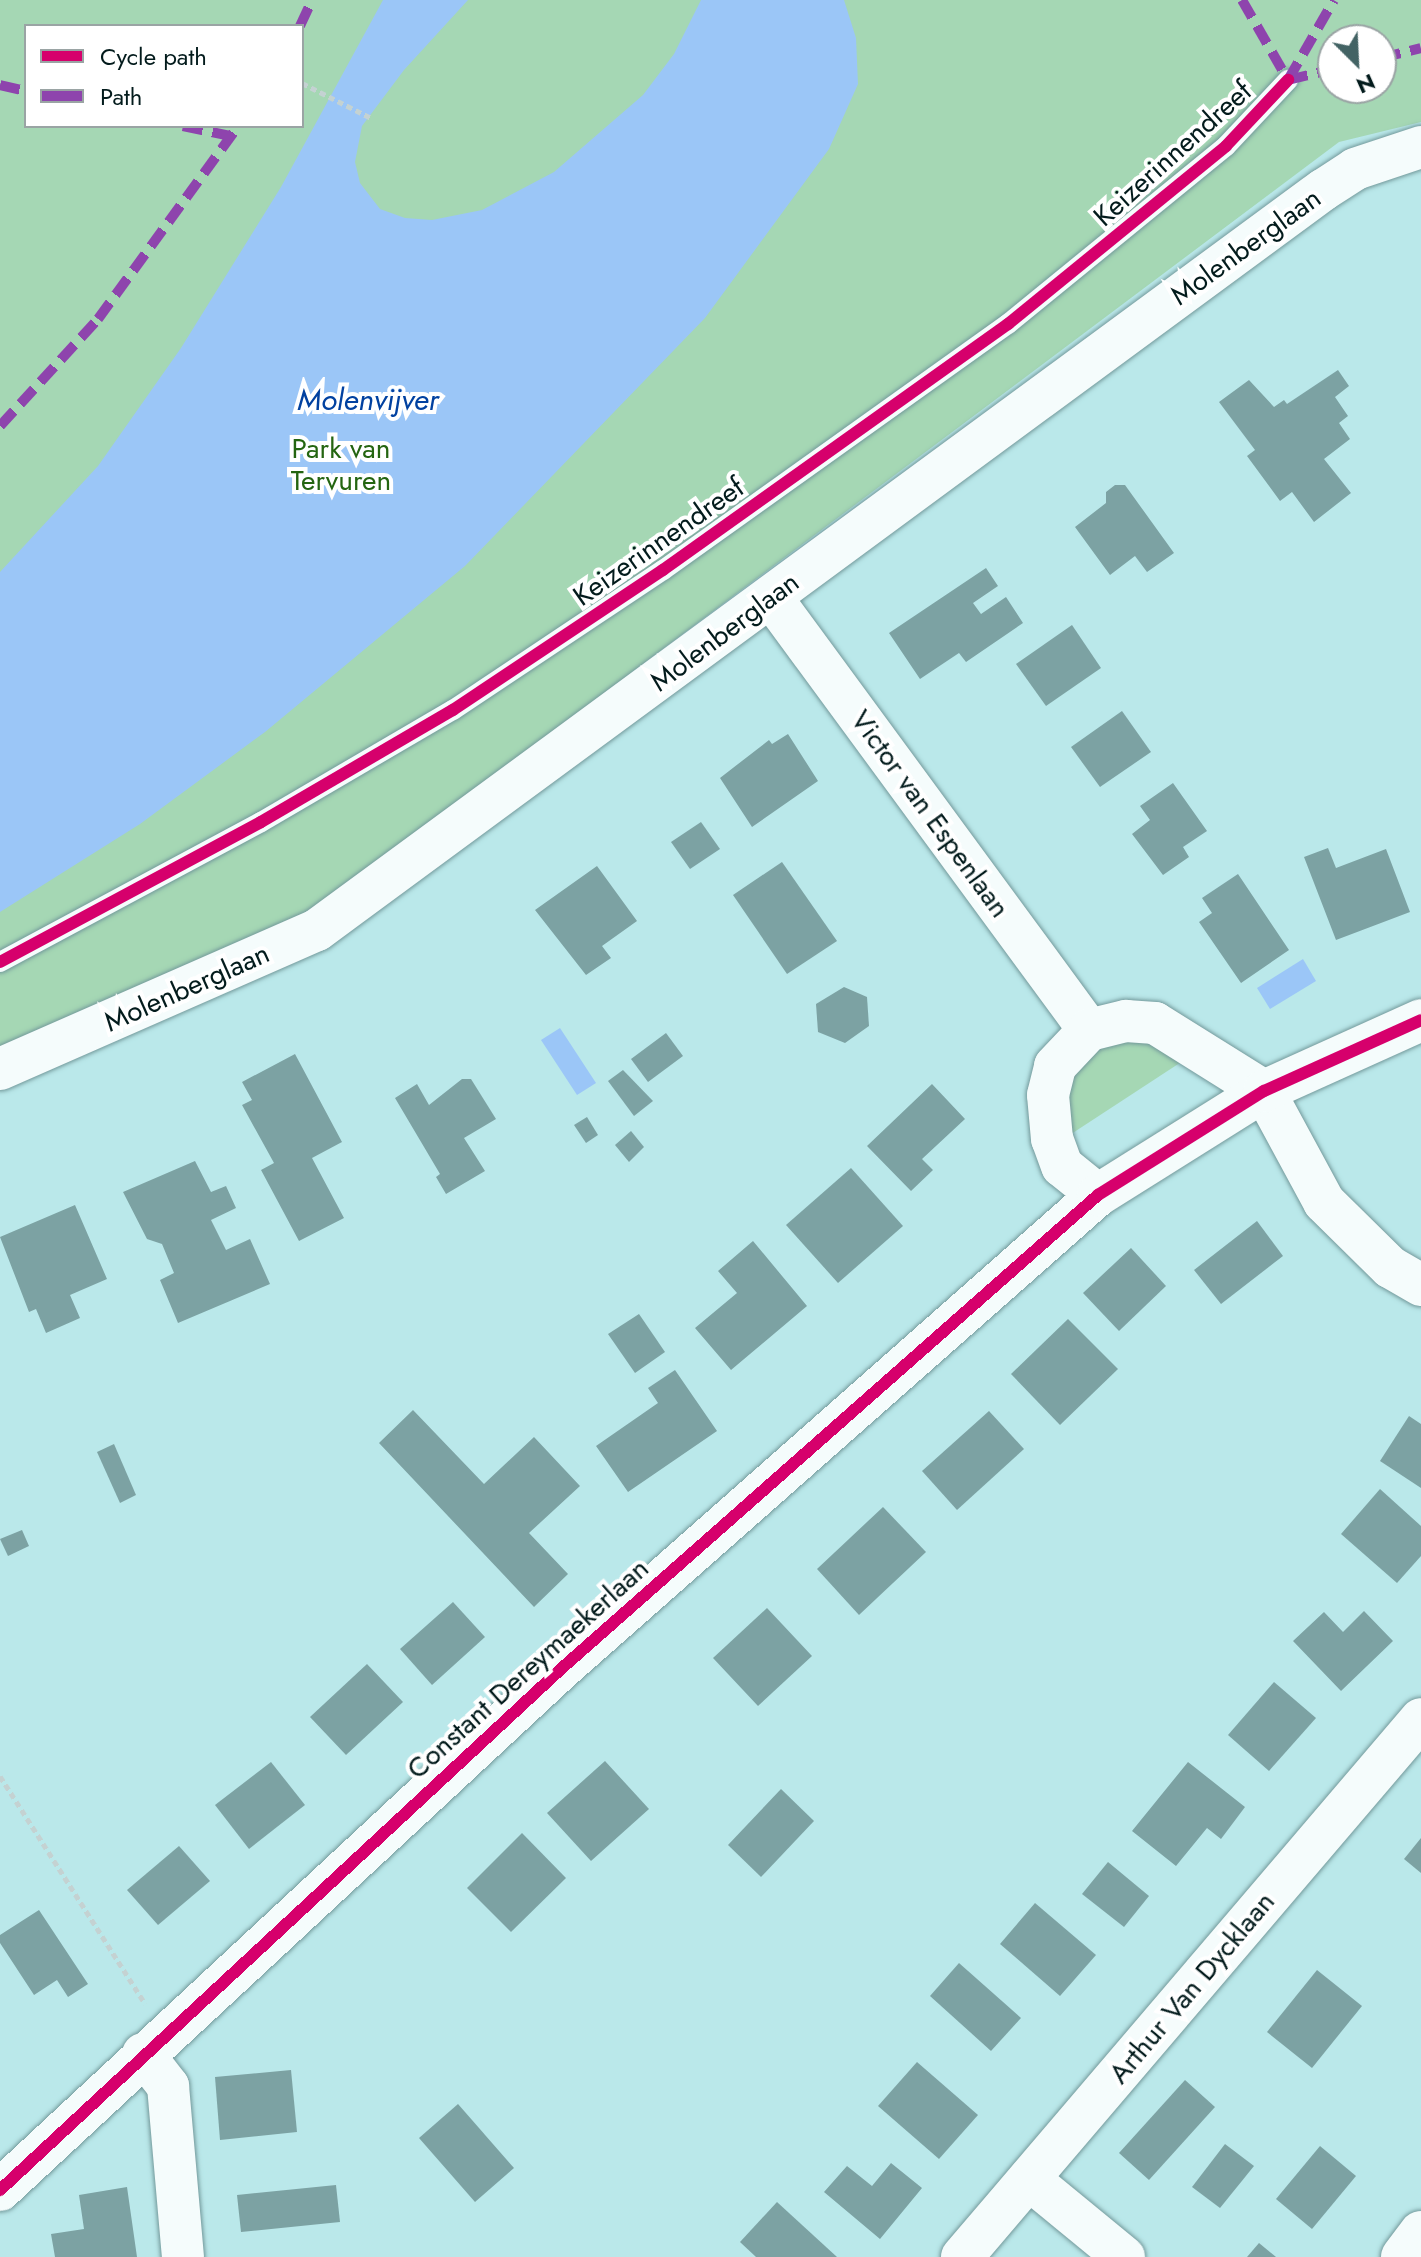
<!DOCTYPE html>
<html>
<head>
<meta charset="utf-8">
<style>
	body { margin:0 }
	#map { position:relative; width:1421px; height:2257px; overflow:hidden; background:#bae8ea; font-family:Jost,sans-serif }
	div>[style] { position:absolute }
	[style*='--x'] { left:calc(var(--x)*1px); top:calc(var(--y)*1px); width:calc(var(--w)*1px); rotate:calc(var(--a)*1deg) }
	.green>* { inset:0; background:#a5d7b4 }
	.water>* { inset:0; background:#9bc6f7 }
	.building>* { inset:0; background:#7ca2a3 }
	.path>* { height:5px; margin-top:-2.5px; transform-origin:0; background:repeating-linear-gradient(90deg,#c4d2d2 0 6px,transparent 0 10px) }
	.roads { filter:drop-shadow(0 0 2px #73999b) drop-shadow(0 0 2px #73999b) }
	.lane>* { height:20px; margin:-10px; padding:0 10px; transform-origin:10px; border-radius:10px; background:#f5fcfc }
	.street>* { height:42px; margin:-21px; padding:0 21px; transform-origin:21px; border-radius:21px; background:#f5fcfc }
	.primary>* { height:44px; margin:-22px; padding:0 22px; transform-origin:22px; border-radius:22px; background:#f5fcfc }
	.quiet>* { height:10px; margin-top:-5px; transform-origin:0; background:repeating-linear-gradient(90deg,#8e44ad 0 20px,transparent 0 30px) }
	.cycleway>* { height:12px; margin:-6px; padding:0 6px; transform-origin:6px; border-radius:6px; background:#d6006c }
	span { translate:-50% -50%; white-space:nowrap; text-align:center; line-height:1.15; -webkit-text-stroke:8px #fff; paint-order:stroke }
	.street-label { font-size:28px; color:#031b1c }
	.park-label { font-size:28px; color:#246511 }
	.water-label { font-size:30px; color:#0141a0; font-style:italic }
	.legend { position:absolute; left:24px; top:24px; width:280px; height:104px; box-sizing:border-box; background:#fff; border:2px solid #9aa4a4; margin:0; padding:10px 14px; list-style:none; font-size:24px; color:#031b1c }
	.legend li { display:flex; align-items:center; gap:16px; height:40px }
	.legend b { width:40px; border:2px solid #9aa4a4 }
	.north { position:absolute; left:1317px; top:24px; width:80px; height:80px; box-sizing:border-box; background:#fff; border:2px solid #9aa4a4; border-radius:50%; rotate:156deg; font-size:22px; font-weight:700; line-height:32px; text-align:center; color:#031b1c }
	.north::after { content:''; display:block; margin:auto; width:28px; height:36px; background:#436364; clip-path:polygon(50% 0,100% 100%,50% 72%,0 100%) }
</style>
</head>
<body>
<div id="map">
	<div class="green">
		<div style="clip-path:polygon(evenodd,0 0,1421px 0,1421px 122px,1339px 142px,308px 915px,0 1049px,0 0,26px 26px,302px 26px,302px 126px,26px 126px,26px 26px,0 0,1333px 40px,1381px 40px,1381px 88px,1333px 88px,1333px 40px)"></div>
		<div style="clip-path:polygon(1123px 1038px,1195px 1053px,1062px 1140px,1063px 1092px,1086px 1054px)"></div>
	</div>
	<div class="water">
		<div style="clip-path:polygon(383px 0,468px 0,404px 70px,362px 126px,355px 162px,360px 183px,380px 209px,405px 218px,432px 220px,482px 210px,554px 172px,643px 95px,674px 54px,701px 0,844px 0,856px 38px,858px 84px,829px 149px,705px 318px,465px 566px,265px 732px,140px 824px,0 912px,0 572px,98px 466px,181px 348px,281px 187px)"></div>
		<div style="clip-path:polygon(1303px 959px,1316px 981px,1270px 1009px,1257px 988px)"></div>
		<div style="clip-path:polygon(560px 1028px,596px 1083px,577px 1095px,541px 1040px)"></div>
	</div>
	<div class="building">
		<div style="clip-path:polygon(1338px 370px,1349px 386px,1335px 397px,1348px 416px,1339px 423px,1350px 439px,1324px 459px,1351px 493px,1314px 522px,1292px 492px,1280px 501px,1247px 456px,1255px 450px,1219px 402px,1249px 380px,1274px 407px,1284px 400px,1287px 404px)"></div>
		<div style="clip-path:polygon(1115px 485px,1125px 485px,1174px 553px,1147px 572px,1135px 556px,1110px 575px,1075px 527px,1106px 503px,1106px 492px)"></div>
		<div style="clip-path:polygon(986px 568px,998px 586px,973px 603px,981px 614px,1006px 597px,1023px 623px,966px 662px,959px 653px,920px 679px,889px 633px)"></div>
		<div style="clip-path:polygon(1072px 625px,1101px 668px,1046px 706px,1016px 664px)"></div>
		<div style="clip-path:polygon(1122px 711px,1151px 752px,1100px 787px,1071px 747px)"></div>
		<div style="clip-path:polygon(788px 734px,818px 781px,752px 827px,720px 778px,769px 740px,772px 744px)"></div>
		<div style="clip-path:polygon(1173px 783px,1207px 831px,1183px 847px,1189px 857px,1163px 875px,1132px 834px,1150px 820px,1140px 806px)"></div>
		<div style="clip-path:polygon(701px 822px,720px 849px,690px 869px,671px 842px)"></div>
		<div style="clip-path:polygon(1328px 848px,1336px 868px,1386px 849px,1410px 912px,1336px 940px,1304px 857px)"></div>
		<div style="clip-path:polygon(782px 862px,837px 941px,787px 974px,733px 895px)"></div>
		<div style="clip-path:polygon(597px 866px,637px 921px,602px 946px,611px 958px,586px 975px,535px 910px)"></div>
		<div style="clip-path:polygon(1238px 874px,1289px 950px,1241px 983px,1199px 922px,1212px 913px,1202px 898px)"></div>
		<div style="clip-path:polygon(844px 987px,867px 997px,869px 1026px,845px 1043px,818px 1032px,816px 1004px)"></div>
		<div style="clip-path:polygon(666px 1033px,683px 1056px,648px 1082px,631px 1059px)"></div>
		<div style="clip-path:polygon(295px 1054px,342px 1142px,312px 1158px,344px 1218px,299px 1241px,261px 1170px,274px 1163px,242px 1105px,252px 1100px,242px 1082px)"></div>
		<div style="clip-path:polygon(623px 1070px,653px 1101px,634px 1116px,608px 1081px)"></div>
		<div style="clip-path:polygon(462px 1079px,471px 1079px,496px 1119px,464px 1138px,485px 1171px,446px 1194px,436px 1177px,440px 1174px,395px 1098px,417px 1084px,429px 1105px)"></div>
		<div style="clip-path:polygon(932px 1084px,965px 1119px,922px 1159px,933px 1170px,911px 1191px,867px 1146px)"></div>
		<div style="clip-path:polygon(587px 1117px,598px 1135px,586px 1143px,574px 1125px)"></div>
		<div style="clip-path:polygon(631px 1131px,644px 1147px,629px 1162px,615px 1145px)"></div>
		<div style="clip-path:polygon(195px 1161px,211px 1192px,226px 1186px,236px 1208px,211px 1220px,226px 1250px,250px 1239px,270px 1284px,178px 1323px,160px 1280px,174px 1273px,162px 1244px,147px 1239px,123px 1192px)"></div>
		<div style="clip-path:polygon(851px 1168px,903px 1226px,838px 1283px,786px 1225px)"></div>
		<div style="clip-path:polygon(75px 1205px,107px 1279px,70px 1295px,80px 1318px,46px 1333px,36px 1309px,29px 1312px,0 1237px)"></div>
		<div style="clip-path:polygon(1257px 1221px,1283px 1256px,1221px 1304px,1194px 1270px)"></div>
		<div style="clip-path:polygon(753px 1241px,807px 1306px,731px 1370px,695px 1328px,737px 1293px,718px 1271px)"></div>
		<div style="clip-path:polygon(1131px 1248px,1166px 1286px,1119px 1331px,1083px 1293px)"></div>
		<div style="clip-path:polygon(639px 1314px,665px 1352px,635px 1373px,608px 1334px)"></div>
		<div style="clip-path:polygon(1068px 1319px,1118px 1369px,1060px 1425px,1011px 1374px)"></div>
		<div style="clip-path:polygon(675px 1370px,717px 1431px,628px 1492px,596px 1446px,658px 1403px,648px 1388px)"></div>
		<div style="clip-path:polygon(413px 1410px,484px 1484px,534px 1437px,580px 1486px,529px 1533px,568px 1574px,534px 1607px,379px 1443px)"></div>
		<div style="clip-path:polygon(989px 1411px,1024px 1449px,957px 1510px,922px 1471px)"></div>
		<div style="clip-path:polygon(1409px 1416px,1421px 1424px,1421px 1488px,1380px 1461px)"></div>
		<div style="clip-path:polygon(114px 1444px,136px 1495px,120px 1503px,97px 1452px)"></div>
		<div style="clip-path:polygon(1380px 1489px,1421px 1526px,1421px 1556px,1397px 1583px,1341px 1534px)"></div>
		<div style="clip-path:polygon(883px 1507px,926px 1552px,859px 1615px,817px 1569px)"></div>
		<div style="clip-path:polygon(22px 1530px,29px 1546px,8px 1556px,0 1539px)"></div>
		<div style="clip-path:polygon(453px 1602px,485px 1637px,432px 1685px,400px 1649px)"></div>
		<div style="clip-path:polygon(767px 1608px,812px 1656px,758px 1706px,713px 1658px)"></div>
		<div style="clip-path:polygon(1364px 1611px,1393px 1641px,1341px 1691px,1293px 1641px,1324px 1612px,1343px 1632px)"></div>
		<div style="clip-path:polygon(367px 1664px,403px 1702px,346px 1755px,310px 1717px)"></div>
		<div style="clip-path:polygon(1274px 1682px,1316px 1718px,1269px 1771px,1228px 1735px)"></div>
		<div style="clip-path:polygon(605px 1761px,649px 1809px,591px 1861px,547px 1813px)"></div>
		<div style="clip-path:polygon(271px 1762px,305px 1805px,249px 1849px,215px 1805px)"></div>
		<div style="clip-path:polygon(1188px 1762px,1245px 1807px,1221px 1839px,1207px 1828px,1176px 1866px,1132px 1831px)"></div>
		<div style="clip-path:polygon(781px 1789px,814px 1821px,761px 1877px,728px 1845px)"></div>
		<div style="clip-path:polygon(522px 1833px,566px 1878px,511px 1932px,467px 1888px)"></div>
		<div style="clip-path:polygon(1421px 1838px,1421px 1873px,1404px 1859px)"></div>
		<div style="clip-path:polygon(179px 1846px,210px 1881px,158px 1925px,127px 1890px)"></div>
		<div style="clip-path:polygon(1108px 1862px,1149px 1896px,1124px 1927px,1082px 1894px)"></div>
		<div style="clip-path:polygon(1035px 1903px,1096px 1955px,1060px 1996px,1000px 1944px)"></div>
		<div style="clip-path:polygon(39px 1910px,88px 1984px,68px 1997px,57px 1980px,34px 1995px,0 1943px,0 1935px)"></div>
		<div style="clip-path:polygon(959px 1963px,1021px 2018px,991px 2051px,930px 1996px)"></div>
		<div style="clip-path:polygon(1317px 1970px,1362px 2006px,1312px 2068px,1267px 2032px)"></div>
		<div style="clip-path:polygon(917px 2062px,978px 2115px,939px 2159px,878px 2106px)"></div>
		<div style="clip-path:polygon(291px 2070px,297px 2132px,220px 2140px,215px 2077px)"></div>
		<div style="clip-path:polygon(1185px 2080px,1215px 2107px,1149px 2180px,1119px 2153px)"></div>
		<div style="clip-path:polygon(458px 2104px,514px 2168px,475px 2202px,419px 2138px)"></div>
		<div style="clip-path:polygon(1225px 2144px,1254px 2166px,1220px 2208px,1192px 2187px)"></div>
		<div style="clip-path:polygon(1320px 2146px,1356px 2176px,1312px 2229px,1276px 2199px)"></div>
		<div style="clip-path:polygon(891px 2163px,922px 2188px,880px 2239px,824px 2192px,847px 2166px,872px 2186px)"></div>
		<div style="clip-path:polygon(336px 2185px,340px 2222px,241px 2232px,237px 2195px)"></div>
		<div style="clip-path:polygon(127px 2187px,137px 2257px,55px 2257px,51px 2234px,84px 2229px,79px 2195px)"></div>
		<div style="clip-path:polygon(777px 2202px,837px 2257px,756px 2257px,740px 2242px)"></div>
		<div style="clip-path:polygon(1259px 2243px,1276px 2257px,1247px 2257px)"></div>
	</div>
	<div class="path">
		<div style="--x:302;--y:83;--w:77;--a:26.9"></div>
		<div style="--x:0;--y:1776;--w:270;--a:57.5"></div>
	</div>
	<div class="roads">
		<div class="lane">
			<div style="--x:0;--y:962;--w:296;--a:-28.2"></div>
			<div style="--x:261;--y:822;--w:222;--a:-30.3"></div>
			<div style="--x:453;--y:710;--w:252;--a:-33.7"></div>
			<div style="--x:663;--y:570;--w:424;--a:-35.5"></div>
			<div style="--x:1008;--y:324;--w:281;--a:-39.2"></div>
			<div style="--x:1226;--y:146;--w:91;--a:-46.8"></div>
		</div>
		<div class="street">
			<div style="--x:771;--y:597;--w:537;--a:53.71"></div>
			<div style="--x:0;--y:1069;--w:346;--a:-23.7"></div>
			<div style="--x:317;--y:930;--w:1249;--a:-36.34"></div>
			<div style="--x:1323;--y:190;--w:38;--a:-33"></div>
			<div style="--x:1355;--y:169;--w:70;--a:-18.4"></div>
			<div style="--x:1098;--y:1195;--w:46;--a:-141.1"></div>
			<div style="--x:1062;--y:1166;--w:29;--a:-110"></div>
			<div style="--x:1052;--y:1139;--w:44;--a:-95.2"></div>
			<div style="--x:1048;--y:1095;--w:30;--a:-76"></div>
			<div style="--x:1055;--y:1066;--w:50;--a:-46.6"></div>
			<div style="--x:1089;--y:1030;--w:38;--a:-14"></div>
			<div style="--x:1126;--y:1021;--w:29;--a:4"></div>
			<div style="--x:1155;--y:1023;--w:128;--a:32"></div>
			<div style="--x:1264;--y:1091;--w:126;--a:61.6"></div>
			<div style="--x:1324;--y:1202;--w:93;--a:44.6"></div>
			<div style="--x:1390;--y:1267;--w:36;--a:30"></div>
			<div style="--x:143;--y:2054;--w:41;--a:52"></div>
			<div style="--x:168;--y:2086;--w:172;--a:85"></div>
			<div style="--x:1029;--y:2179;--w:123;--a:39.4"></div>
			<div style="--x:0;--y:2190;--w:767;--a:-42.89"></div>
			<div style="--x:562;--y:1668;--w:715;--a:-41.43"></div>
			<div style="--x:1098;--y:1195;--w:196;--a:-32.1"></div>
			<div style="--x:1264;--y:1091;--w:172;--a:-24.3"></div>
			<div style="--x:962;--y:2257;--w:707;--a:-49.53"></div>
		</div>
		<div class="primary">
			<div style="--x:1403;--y:2257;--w:30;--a:-53"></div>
		</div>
	</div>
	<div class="quiet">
		<div style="--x:1242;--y:0;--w:92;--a:60.1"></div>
		<div style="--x:300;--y:26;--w:29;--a:-65"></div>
		<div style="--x:1381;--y:58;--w:41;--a:-14"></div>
		<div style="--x:1288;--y:80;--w:92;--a:-60.1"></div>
		<div style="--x:1288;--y:80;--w:46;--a:-13.7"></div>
		<div style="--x:0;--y:85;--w:27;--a:13"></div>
		<div style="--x:183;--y:126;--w:48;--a:12"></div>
		<div style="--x:0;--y:426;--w:145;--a:-47.5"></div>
		<div style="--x:98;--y:319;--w:238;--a:-54"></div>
	</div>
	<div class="cycleway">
		<div style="--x:0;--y:962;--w:296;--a:-28.2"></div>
		<div style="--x:261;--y:822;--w:222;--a:-30.3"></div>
		<div style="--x:453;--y:710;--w:252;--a:-33.7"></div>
		<div style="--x:663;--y:570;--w:424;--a:-35.5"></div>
		<div style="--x:1008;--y:324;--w:281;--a:-39.2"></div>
		<div style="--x:1226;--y:146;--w:91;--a:-46.8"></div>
		<div style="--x:0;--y:2190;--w:767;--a:-42.89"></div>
		<div style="--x:562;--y:1668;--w:715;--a:-41.43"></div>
		<div style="--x:1098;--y:1195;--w:196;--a:-32.1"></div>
		<div style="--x:1264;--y:1091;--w:172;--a:-24.3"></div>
	</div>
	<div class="street-label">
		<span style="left:1173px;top:154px;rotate:-42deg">Keizerinnendreef</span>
		<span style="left:1246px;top:247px;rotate:-36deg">Molenberglaan</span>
		<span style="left:659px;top:542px;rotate:-35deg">Keizerinnendreef</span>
		<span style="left:725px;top:632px;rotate:-37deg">Molenberglaan</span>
		<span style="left:930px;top:814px;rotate:54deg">Victor van Espenlaan</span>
		<span style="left:187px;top:988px;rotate:-24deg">Molenberglaan</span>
		<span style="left:528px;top:1669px;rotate:-42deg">Constant Dereymaekerlaan</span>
		<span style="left:1192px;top:1988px;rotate:-50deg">Arthur Van Dycklaan</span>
	</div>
	<div class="park-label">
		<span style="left:341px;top:465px">Park van<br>Tervuren</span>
	</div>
	<div class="water-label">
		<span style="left:368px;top:400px">Molenvijver</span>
	</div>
	<ul class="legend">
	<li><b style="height:10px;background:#d6006c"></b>Cycle path</li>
	<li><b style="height:10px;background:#8e44ad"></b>Path</li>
	</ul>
	<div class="north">N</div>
</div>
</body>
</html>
